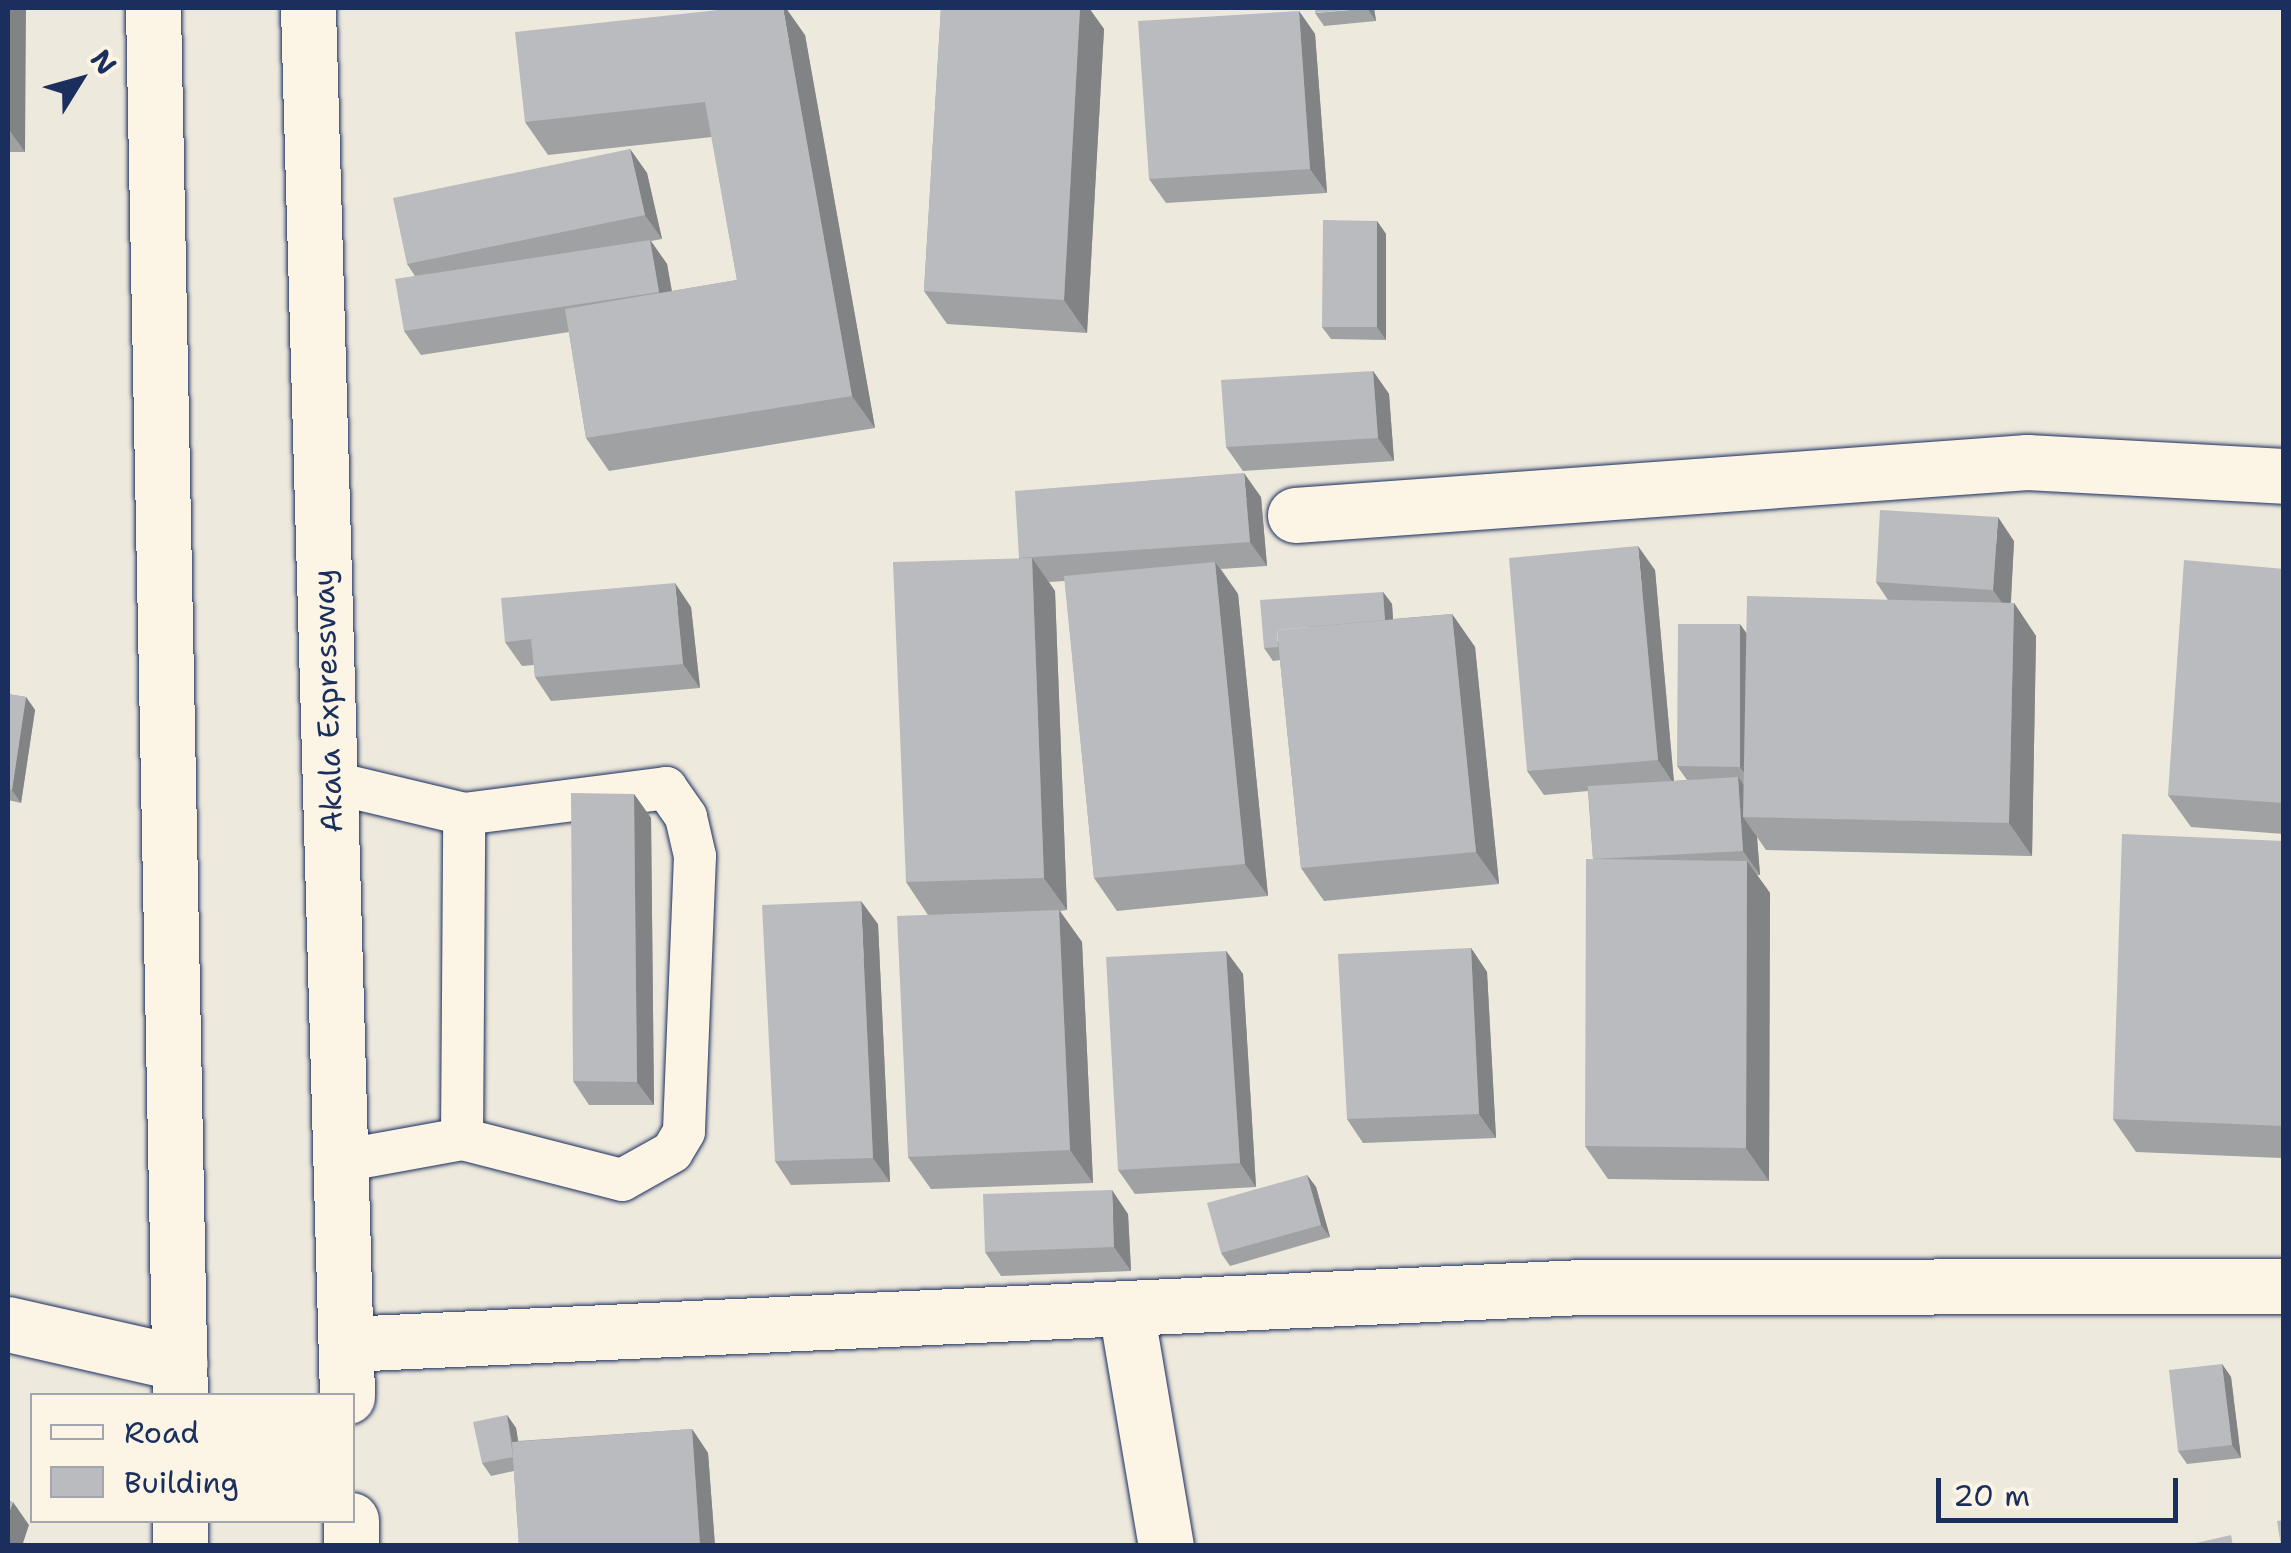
<!DOCTYPE html>
<html>
<head>
<meta charset="utf-8">
<style>
	body { margin:0 }
	#map { position:relative; width:2291px; height:1553px; overflow:hidden; background:#eee9dd; font-family:"Shantell Sans",sans-serif }
	div>[style] { position:absolute }
	[style*='--x'] { left:calc(var(--x)*1px); top:calc(var(--y)*1px); width:calc(var(--w)*1px); rotate:calc(var(--a)*1deg) }
	.roads { filter:drop-shadow(0 0 2px #1b2f5e) drop-shadow(0 0 2px #1b2f5e) }
	.lane>* { height:42px; margin:-21px; padding:0 21px; transform-origin:21px; border-radius:21px; background:#fcf5e5 }
	.street>* { height:55px; margin:-27.5px; padding:0 27.5px; transform-origin:27.5px; border-radius:27.5px; background:#fcf5e5 }
	.primary>* { height:55px; margin:-27.5px; padding:0 27.5px; transform-origin:27.5px; border-radius:27.5px; background:#fcf5e5 }
	.wall>* { inset:0; background:#a0a1a3 }
	.shaded-wall>* { inset:0; background:#828385 }
	.building>* { inset:0; background:#babbbe }
	span { translate:-50% -50%; white-space:nowrap; text-align:center; line-height:1.15; -webkit-text-stroke:10px #fcf5e5; paint-order:stroke }
	.street-label { font-size:30px; color:#1b2f5e }
	.frame { position:absolute; inset:0; border:10px solid #1b2f5e; pointer-events:none }
	.legend { position:absolute; left:30px; top:1393px; width:325px; height:130px; box-sizing:border-box; background:#fcf5e5; border:2px solid #a2a6af; margin:0; padding:12px 18px; list-style:none; font-size:30px; color:#1b2f5e }
	.legend li { display:flex; align-items:center; gap:20px; height:50px }
	.legend b { width:50px; border:2px solid #a2a6af }
	.north { position:absolute; left:30px; top:30px; width:100px; height:100px; -webkit-text-stroke:8px #fcf5e5; paint-order:stroke; rotate:53deg; font-size:28px; font-weight:700; line-height:40px; text-align:center; color:#1b2f5e }
	.north::after { content:''; display:block; margin:auto; width:35px; height:45px; background:#1b2f5e; clip-path:polygon(50% 0,100% 100%,50% 72%,0 100%) }
	.scale { position:absolute; left:1936px; top:1478px; width:242px; height:45px; box-sizing:border-box; border:5px solid #1b2f5e; border-top:0; padding-left:12px; font-size:30px; line-height:35px; white-space:nowrap; color:#1b2f5e; -webkit-text-stroke:8px #fcf5e5; paint-order:stroke }
</style>
</head>
<body>
<div id="map">
	<div class="roads">
		<div class="lane">
			<div style="--x:330;--y:782;--w:138;--a:13.4"></div>
			<div style="--x:464;--y:814;--w:204;--a:-7.3"></div>
			<div style="--x:666;--y:788;--w:35;--a:55"></div>
			<div style="--x:686;--y:817;--w:40;--a:77"></div>
			<div style="--x:695;--y:856;--w:276;--a:92.3"></div>
			<div style="--x:684;--y:1132;--w:23;--a:121"></div>
			<div style="--x:672;--y:1152;--w:57;--a:150.8"></div>
			<div style="--x:622;--y:1180;--w:165;--a:-165.6"></div>
			<div style="--x:462;--y:1139;--w:123;--a:169.7"></div>
			<div style="--x:462;--y:1139;--w:325;--a:-89.6"></div>
		</div>
		<div class="street">
			<div style="--x:1295;--y:515;--w:734;--a:-4.14"></div>
			<div style="--x:2027;--y:462;--w:257;--a:3.1"></div>
			<div style="--x:1126;--y:1310;--w:239;--a:80.4"></div>
			<div style="--x:8;--y:1324;--w:176;--a:12.8"></div>
			<div style="--x:346;--y:1344;--w:1238;--a:-2.64"></div>
			<div style="--x:1583;--y:1287;--w:701;--a:-0.08"></div>
		</div>
		<div class="primary">
			<div style="--x:153;--y:8;--w:1388;--a:88.89"></div>
			<div style="--x:308;--y:8;--w:1389;--a:88.39"></div>
			<div style="--x:351;--y:1520;--w:26;--a:90"></div>
			<div style="--x:180;--y:1546;--w:26;--a:-90"></div>
		</div>
	</div>
	<div class="wall">
		<div style="clip-path:polygon(8px 8px,25px 152px,8px 152px)"></div>
		<div style="clip-path:polygon(941px 8px,1089px 8px,1104px 29px,1087px 333px,947px 324px,924px 291px)"></div>
		<div style="clip-path:polygon(1374px 8px,1376px 21px,1324px 26px,1315px 13px)"></div>
		<div style="clip-path:polygon(1299px 11px,1315px 34px,1327px 193px,1166px 203px,1149px 179px)"></div>
		<div style="clip-path:polygon(805px 35px,875px 428px,609px 471px,586px 438px,569px 332px,421px 355px,404px 331px,415px 276px,407px 264px,630px 149px,647px 173px,662px 239px,651px 241px,667px 264px,672px 291px,737px 280px,712px 137px,548px 155px,525px 122px)"></div>
		<div style="clip-path:polygon(1377px 221px,1386px 234px,1386px 340px,1331px 339px,1322px 327px)"></div>
		<div style="clip-path:polygon(1373px 371px,1389px 394px,1394px 461px,1243px 471px,1226px 447px)"></div>
		<div style="clip-path:polygon(1261px 497px,1267px 566px,1221px 569px,1238px 594px,1268px 896px,1117px 911px,1094px 878px,1065px 581px,1049px 582px,1055px 591px,1067px 910px,1060px 911px,1082px 942px,1093px 1183px,931px 1189px,908px 1157px,928px 915px,906px 882px,1019px 558px)"></div>
		<div style="clip-path:polygon(2014px 541px,2011px 603px,2014px 603px,2036px 636px,2032px 856px,1766px 850px,1757px 837px,1760px 875px,1757px 875px,1770px 893px,1769px 1181px,1608px 1179px,1585px 1146px,1593px 859px,1588px 791px,1544px 795px,1527px 771px,1655px 570px,1674px 781px,1687px 780px,1677px 766px,1747px 633px,1888px 600px,1876px 582px)"></div>
		<div style="clip-path:polygon(2284px 569px,2284px 834px,2191px 827px,2168px 795px)"></div>
		<div style="clip-path:polygon(1383px 592px,1392px 604px,1393px 619px,1452px 614px,1475px 647px,1499px 884px,1324px 901px,1301px 868px,1280px 660px,1273px 661px,1264px 648px)"></div>
		<div style="clip-path:polygon(691px 607px,700px 688px,551px 701px,535px 677px,534px 665px,522px 666px,505px 642px)"></div>
		<div style="clip-path:polygon(8px 694px,26px 697px,35px 710px,21px 803px,8px 800px)"></div>
		<div style="clip-path:polygon(634px 794px,651px 818px,654px 1105px,589px 1105px,573px 1081px)"></div>
		<div style="clip-path:polygon(2284px 841px,2284px 1216px,2282px 1213px,2281px 1158px,2136px 1152px,2113px 1119px)"></div>
		<div style="clip-path:polygon(878px 924px,890px 1182px,791px 1185px,775px 1161px)"></div>
		<div style="clip-path:polygon(1471px 948px,1487px 972px,1496px 1138px,1363px 1143px,1347px 1119px)"></div>
		<div style="clip-path:polygon(1226px 951px,1243px 974px,1256px 1187px,1135px 1194px,1118px 1170px)"></div>
		<div style="clip-path:polygon(1307px 1175px,1316px 1187px,1330px 1237px,1230px 1266px,1221px 1253px)"></div>
		<div style="clip-path:polygon(1128px 1214px,1131px 1271px,1001px 1276px,985px 1252px)"></div>
		<div style="clip-path:polygon(2222px 1364px,2231px 1377px,2241px 1458px,2187px 1464px,2178px 1451px)"></div>
		<div style="clip-path:polygon(507px 1415px,516px 1428px,518px 1441px,692px 1429px,708px 1453px,715px 1546px,519px 1546px,514px 1471px,491px 1476px,482px 1463px)"></div>
	</div>
	<div class="shaded-wall">
		<div style="clip-path:polygon(8px 8px,26px 8px,25px 152px,8px 128px)"></div>
		<div style="clip-path:polygon(783px 8px,786px 8px,805px 35px,875px 428px,852px 396px)"></div>
		<div style="clip-path:polygon(1080px 8px,1089px 8px,1104px 29px,1087px 333px,1064px 300px)"></div>
		<div style="clip-path:polygon(1367px 8px,1374px 8px,1376px 21px)"></div>
		<div style="clip-path:polygon(1299px 11px,1315px 34px,1327px 193px,1310px 169px)"></div>
		<div style="clip-path:polygon(630px 149px,647px 173px,662px 239px,645px 215px)"></div>
		<div style="clip-path:polygon(1377px 221px,1386px 234px,1386px 340px,1377px 327px)"></div>
		<div style="clip-path:polygon(650px 240px,667px 264px,676px 316px,659px 292px)"></div>
		<div style="clip-path:polygon(1373px 371px,1389px 394px,1394px 461px,1378px 438px)"></div>
		<div style="clip-path:polygon(1244px 473px,1261px 497px,1267px 566px,1250px 542px)"></div>
		<div style="clip-path:polygon(1998px 517px,2014px 541px,2010px 614px,1993px 590px)"></div>
		<div style="clip-path:polygon(1638px 546px,1655px 570px,1674px 784px,1658px 760px)"></div>
		<div style="clip-path:polygon(1032px 558px,1055px 591px,1067px 910px,1044px 878px)"></div>
		<div style="clip-path:polygon(1215px 562px,1238px 594px,1268px 896px,1245px 864px)"></div>
		<div style="clip-path:polygon(675px 583px,691px 607px,700px 688px,683px 664px)"></div>
		<div style="clip-path:polygon(1383px 592px,1392px 604px,1395px 653px,1386px 640px)"></div>
		<div style="clip-path:polygon(2014px 603px,2036px 636px,2032px 856px,2009px 823px)"></div>
		<div style="clip-path:polygon(1452px 614px,1475px 647px,1499px 884px,1476px 852px)"></div>
		<div style="clip-path:polygon(1740px 624px,1757px 648px,1757px 791px,1740px 767px)"></div>
		<div style="clip-path:polygon(26px 697px,35px 710px,21px 803px,12px 790px)"></div>
		<div style="clip-path:polygon(1738px 777px,1755px 801px,1743px 817px,1757px 837px,1760px 875px,1743px 851px)"></div>
		<div style="clip-path:polygon(634px 794px,651px 818px,654px 1105px,637px 1082px)"></div>
		<div style="clip-path:polygon(1747px 861px,1770px 893px,1769px 1181px,1746px 1148px)"></div>
		<div style="clip-path:polygon(861px 901px,878px 924px,890px 1182px,873px 1158px)"></div>
		<div style="clip-path:polygon(1059px 910px,1082px 942px,1093px 1183px,1070px 1150px)"></div>
		<div style="clip-path:polygon(1471px 948px,1487px 972px,1496px 1138px,1479px 1114px)"></div>
		<div style="clip-path:polygon(1226px 951px,1243px 974px,1256px 1187px,1240px 1163px)"></div>
		<div style="clip-path:polygon(1307px 1175px,1316px 1187px,1330px 1237px,1321px 1225px)"></div>
		<div style="clip-path:polygon(1112px 1190px,1128px 1214px,1131px 1271px,1114px 1247px)"></div>
		<div style="clip-path:polygon(2222px 1364px,2231px 1377px,2241px 1458px,2232px 1445px)"></div>
		<div style="clip-path:polygon(507px 1415px,516px 1428px,523px 1470px,515px 1457px)"></div>
		<div style="clip-path:polygon(692px 1429px,708px 1453px,715px 1546px,700px 1546px)"></div>
		<div style="clip-path:polygon(13px 1502px,29px 1525px,22px 1546px,8px 1546px,8px 1515px)"></div>
	</div>
	<div class="building">
		<div style="clip-path:polygon(737px 8px,783px 8px,852px 396px,586px 438px,565px 309px,737px 280px,705px 102px,525px 122px,515px 32px)"></div>
		<div style="clip-path:polygon(941px 8px,1080px 8px,1064px 300px,924px 291px)"></div>
		<div style="clip-path:polygon(1315px 8px,1367px 8px,1315px 13px)"></div>
		<div style="clip-path:polygon(1299px 11px,1310px 169px,1149px 179px,1138px 21px)"></div>
		<div style="clip-path:polygon(630px 149px,645px 215px,407px 264px,393px 198px)"></div>
		<div style="clip-path:polygon(1323px 220px,1377px 221px,1377px 327px,1322px 327px)"></div>
		<div style="clip-path:polygon(650px 240px,659px 292px,404px 331px,395px 279px)"></div>
		<div style="clip-path:polygon(1373px 371px,1378px 438px,1226px 447px,1221px 380px)"></div>
		<div style="clip-path:polygon(1244px 473px,1250px 542px,1019px 558px,1015px 491px)"></div>
		<div style="clip-path:polygon(1880px 510px,1998px 517px,1993px 590px,1876px 582px)"></div>
		<div style="clip-path:polygon(1638px 546px,1658px 760px,1527px 771px,1509px 558px)"></div>
		<div style="clip-path:polygon(1032px 558px,1044px 878px,906px 882px,893px 562px)"></div>
		<div style="clip-path:polygon(2184px 560px,2284px 569px,2284px 803px,2168px 795px)"></div>
		<div style="clip-path:polygon(1215px 562px,1245px 864px,1094px 878px,1064px 576px)"></div>
		<div style="clip-path:polygon(675px 583px,683px 664px,535px 677px,531px 639px,505px 642px,501px 598px)"></div>
		<div style="clip-path:polygon(1383px 592px,1385px 620px,1277px 630px,1278px 647px,1264px 648px,1260px 600px)"></div>
		<div style="clip-path:polygon(1747px 596px,2014px 603px,2009px 823px,1743px 817px)"></div>
		<div style="clip-path:polygon(1452px 614px,1476px 852px,1301px 868px,1277px 630px)"></div>
		<div style="clip-path:polygon(1678px 624px,1740px 624px,1740px 767px,1677px 766px)"></div>
		<div style="clip-path:polygon(8px 694px,26px 697px,12px 790px,8px 789px)"></div>
		<div style="clip-path:polygon(1738px 777px,1743px 851px,1593px 859px,1588px 786px)"></div>
		<div style="clip-path:polygon(571px 793px,634px 794px,637px 1082px,573px 1081px)"></div>
		<div style="clip-path:polygon(2122px 834px,2284px 841px,2284px 1126px,2113px 1119px)"></div>
		<div style="clip-path:polygon(1586px 859px,1747px 861px,1746px 1148px,1585px 1146px)"></div>
		<div style="clip-path:polygon(861px 901px,873px 1158px,775px 1161px,762px 905px)"></div>
		<div style="clip-path:polygon(1059px 910px,1070px 1150px,908px 1157px,897px 916px)"></div>
		<div style="clip-path:polygon(1471px 948px,1479px 1114px,1347px 1119px,1338px 954px)"></div>
		<div style="clip-path:polygon(1226px 951px,1240px 1163px,1118px 1170px,1106px 957px)"></div>
		<div style="clip-path:polygon(2281px 1156px,2284px 1156px,2284px 1213px,2282px 1213px)"></div>
		<div style="clip-path:polygon(1307px 1175px,1321px 1225px,1221px 1253px,1207px 1203px)"></div>
		<div style="clip-path:polygon(1112px 1190px,1114px 1247px,985px 1252px,983px 1194px)"></div>
		<div style="clip-path:polygon(2222px 1364px,2232px 1445px,2178px 1451px,2169px 1370px)"></div>
		<div style="clip-path:polygon(507px 1415px,513px 1457px,482px 1463px,473px 1422px)"></div>
		<div style="clip-path:polygon(692px 1429px,700px 1546px,519px 1546px,512px 1442px)"></div>
		<div style="clip-path:polygon(8px 1500px,13px 1502px,8px 1515px)"></div>
		<div style="clip-path:polygon(2284px 1520px,2284px 1546px,2281px 1546px,2277px 1521px)"></div>
		<div style="clip-path:polygon(2231px 1535px,2233px 1546px,2183px 1546px)"></div>
	</div>
	<div class="street-label">
		<span style="left:328px;top:701px;rotate:-92deg">Akala Expressway</span>
	</div>
	<div class="frame"></div>
	<ul class="legend">
	<li><b style="height:12px;background:#fcf5e5"></b>Road</li>
	<li><b style="height:28px;background:#babbbe"></b>Building</li>
	</ul>
	<div class="north">N</div>
	<div class="scale">20 m</div>
</div>
</body>
</html>
